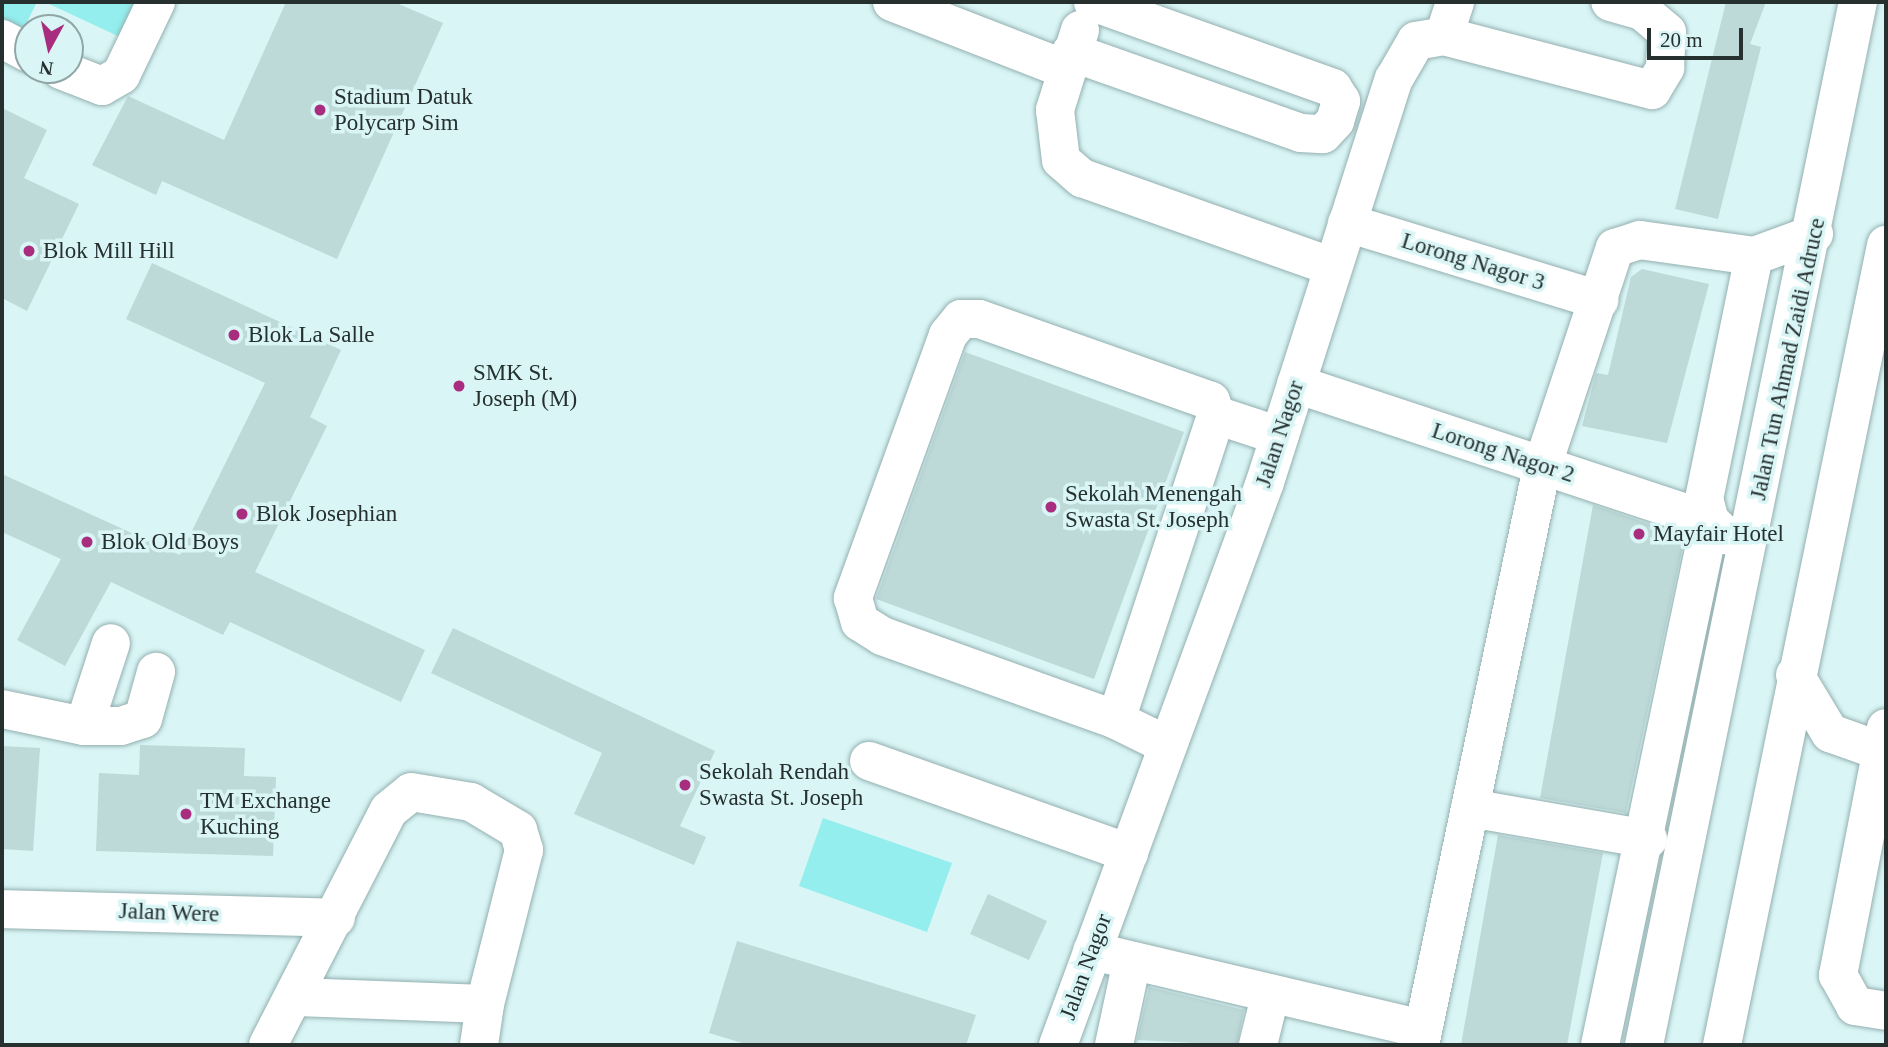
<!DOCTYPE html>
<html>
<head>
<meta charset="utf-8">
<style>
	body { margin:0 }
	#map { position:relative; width:1888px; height:1047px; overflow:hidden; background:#d9f5f5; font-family:"Times New Roman",serif }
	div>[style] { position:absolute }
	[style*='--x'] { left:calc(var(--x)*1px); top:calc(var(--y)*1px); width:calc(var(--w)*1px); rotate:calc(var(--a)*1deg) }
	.green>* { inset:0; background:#93eeed }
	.building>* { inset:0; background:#bdd9d8 }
	.roads { filter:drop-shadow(0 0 2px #94afaf) drop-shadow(0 0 2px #94afaf) }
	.minor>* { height:38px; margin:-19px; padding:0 19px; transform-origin:19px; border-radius:19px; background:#fff }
	.major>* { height:38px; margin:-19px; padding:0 19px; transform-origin:19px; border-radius:19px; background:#fff }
	.dots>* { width:19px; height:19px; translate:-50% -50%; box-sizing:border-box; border:4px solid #d9f5f5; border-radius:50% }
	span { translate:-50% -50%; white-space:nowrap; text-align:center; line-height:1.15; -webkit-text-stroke:7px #d9f5f5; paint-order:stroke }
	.poi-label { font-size:23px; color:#25302f }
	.left { translate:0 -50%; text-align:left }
	.street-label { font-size:23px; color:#25302f }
	.frame { position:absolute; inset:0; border:4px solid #25302f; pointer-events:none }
	.north { position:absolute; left:14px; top:14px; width:70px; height:70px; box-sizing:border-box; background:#d9f5f5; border:2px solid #91a6a6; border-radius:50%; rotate:188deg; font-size:19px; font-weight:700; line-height:28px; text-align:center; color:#25302f }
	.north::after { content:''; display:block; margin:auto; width:24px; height:32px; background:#a92d7f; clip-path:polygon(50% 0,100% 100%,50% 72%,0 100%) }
	.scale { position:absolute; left:1647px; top:28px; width:96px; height:32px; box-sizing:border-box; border:4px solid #25302f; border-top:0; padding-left:9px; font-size:21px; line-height:24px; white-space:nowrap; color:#25302f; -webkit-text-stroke:5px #d9f5f5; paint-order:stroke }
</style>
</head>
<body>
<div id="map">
	<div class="green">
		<div style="clip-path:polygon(2px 2px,37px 2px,23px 30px,2px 21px)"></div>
		<div style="clip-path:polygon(45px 2px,139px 2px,122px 38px)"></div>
		<div style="clip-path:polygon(823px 818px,952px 863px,927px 932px,799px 886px)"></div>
	</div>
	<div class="building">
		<div style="clip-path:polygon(286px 2px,394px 2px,443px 23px,337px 259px,162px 181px,156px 195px,92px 165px,128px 96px,224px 140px)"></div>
		<div style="clip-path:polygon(1726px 2px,1766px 2px,1750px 44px,1761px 47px,1718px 219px,1675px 209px)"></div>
		<div style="clip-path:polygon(2px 108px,47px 130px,24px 178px,79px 204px,27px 311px,2px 298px)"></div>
		<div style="clip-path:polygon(152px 263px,341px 350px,310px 417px,327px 426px,255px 572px,425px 650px,401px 702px,230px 622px,223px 635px,111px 582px,65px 666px,17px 640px,61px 559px,2px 532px,2px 474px,180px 555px,265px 383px,126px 319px)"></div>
		<div style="clip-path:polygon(1642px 269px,1709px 284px,1667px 443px,1582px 426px,1596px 373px,1608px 375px,1631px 277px)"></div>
		<div style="clip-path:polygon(965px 352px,1184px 432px,1094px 679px,876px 599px)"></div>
		<div style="clip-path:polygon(1593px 505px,1685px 536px,1626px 813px,1540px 798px)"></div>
		<div style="clip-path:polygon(453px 628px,715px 751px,680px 826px,706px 837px,694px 865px,574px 814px,602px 753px,431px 673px)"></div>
		<div style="clip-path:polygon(140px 745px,245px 748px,244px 776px,276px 777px,273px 856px,96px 851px,99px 773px,139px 775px)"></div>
		<div style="clip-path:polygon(2px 746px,40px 748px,33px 851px,2px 849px)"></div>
		<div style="clip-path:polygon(1498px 835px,1603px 853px,1567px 1045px,1461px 1045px)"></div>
		<div style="clip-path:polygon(988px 894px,1047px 921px,1029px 960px,970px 934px)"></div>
		<div style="clip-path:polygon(737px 941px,976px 1015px,966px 1045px,749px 1045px,709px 1033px)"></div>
		<div style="clip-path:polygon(1149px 987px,1244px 1010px,1237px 1045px,1137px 1040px)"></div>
	</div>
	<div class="roads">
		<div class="minor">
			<div style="--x:892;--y:2;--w:186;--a:21.2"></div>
			<div style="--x:1080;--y:30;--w:84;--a:107.4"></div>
			<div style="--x:1055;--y:110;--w:50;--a:83.2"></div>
			<div style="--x:1061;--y:160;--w:28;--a:41"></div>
			<div style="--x:1082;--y:178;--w:266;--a:19.5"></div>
			<div style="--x:1444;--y:36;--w:215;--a:14.6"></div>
			<div style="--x:1652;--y:90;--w:26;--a:-59"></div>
			<div style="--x:1665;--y:68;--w:36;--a:-87"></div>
			<div style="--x:1667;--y:32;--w:33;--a:-140"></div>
			<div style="--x:1642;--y:11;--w:33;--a:-164"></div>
			<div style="--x:2;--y:39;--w:30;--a:28"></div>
			<div style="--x:1071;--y:52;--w:244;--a:19.4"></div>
			<div style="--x:1301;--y:133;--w:22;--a:3"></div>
			<div style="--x:1323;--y:134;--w:18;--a:-47"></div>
			<div style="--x:1335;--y:121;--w:21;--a:-73"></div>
			<div style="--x:1341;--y:101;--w:15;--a:-122"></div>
			<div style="--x:1333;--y:88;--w:255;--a:-160.3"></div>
			<div style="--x:61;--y:70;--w:44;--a:21.3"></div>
			<div style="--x:102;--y:86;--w:22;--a:-30"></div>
			<div style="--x:121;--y:75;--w:81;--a:-64.4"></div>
			<div style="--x:1347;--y:223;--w:264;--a:17"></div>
			<div style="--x:1296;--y:384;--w:436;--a:18.3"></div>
			<div style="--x:1710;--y:521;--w:21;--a:43"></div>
			<div style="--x:1216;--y:415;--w:67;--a:18.2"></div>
			<div style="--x:1795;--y:675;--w:68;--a:58.9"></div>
			<div style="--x:1830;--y:733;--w:59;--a:19.7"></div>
			<div style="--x:2;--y:709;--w:84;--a:11.7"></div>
			<div style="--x:84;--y:726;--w:37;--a:0"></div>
			<div style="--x:121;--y:726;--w:23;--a:-18"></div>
			<div style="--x:143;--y:719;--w:49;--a:-74.5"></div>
			<div style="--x:1116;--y:720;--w:321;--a:-71.8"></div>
			<div style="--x:1216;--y:415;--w:15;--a:-110"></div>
			<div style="--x:1211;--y:401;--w:246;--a:-160.5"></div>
			<div style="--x:979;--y:319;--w:18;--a:180"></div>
			<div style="--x:961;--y:319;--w:21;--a:129"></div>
			<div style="--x:948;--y:335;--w:280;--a:109.9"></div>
			<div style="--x:853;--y:598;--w:25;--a:74"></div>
			<div style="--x:860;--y:622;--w:26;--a:32"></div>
			<div style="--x:882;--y:636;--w:249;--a:19.7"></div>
			<div style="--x:1116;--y:720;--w:57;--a:26.1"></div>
			<div style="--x:84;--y:726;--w:87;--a:-72"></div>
			<div style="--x:1886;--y:728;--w:252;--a:101"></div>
			<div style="--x:1838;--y:975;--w:35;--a:61"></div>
			<div style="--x:1855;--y:1006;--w:31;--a:9"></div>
			<div style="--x:869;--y:761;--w:276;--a:19.5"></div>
			<div style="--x:1470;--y:808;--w:181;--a:9.9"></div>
			<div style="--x:2;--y:909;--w:334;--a:1.5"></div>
			<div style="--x:1092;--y:951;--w:340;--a:13.3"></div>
			<div style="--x:297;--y:997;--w:188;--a:2.1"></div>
			<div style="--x:485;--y:1004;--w:41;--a:98.3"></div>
			<div style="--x:268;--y:1045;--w:264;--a:-62.8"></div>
			<div style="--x:389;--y:810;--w:28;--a:-39"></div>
			<div style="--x:411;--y:792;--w:61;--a:9.5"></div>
			<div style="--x:471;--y:802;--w:55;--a:30.8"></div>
			<div style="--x:518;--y:830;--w:21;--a:73"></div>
			<div style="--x:524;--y:850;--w:159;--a:104.2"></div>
			<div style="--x:1058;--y:1045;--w:600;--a:-69.81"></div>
			<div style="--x:1265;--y:482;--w:423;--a:-72.3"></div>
			<div style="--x:1394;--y:79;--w:44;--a:-59.9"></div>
			<div style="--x:1416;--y:41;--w:28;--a:-10"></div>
			<div style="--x:1444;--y:36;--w:36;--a:-72"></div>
			<div style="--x:1114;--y:1045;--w:86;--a:-77.9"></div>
			<div style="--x:1258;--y:1045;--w:50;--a:-76.2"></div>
			<div style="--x:1420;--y:1045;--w:591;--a:-78.08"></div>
			<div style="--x:1542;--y:467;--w:231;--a:-71.6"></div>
			<div style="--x:1615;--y:248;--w:26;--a:-18"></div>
			<div style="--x:1640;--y:240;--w:115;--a:8"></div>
			<div style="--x:1600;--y:1045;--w:535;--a:-78.14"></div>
			<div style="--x:1710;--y:521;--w:23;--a:-105"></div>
			<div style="--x:1704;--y:499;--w:248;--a:-78.4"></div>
			<div style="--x:1754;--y:256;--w:64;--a:-20.1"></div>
		</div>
		<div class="major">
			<div style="--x:1644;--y:1045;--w:1065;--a:-78.41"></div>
			<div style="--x:1722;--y:1045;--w:817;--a:-78.41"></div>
		</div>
	</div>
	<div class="dots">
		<div style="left:320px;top:110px;background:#a92d7f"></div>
		<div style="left:29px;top:251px;background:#a92d7f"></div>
		<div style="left:234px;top:335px;background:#a92d7f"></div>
		<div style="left:459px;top:386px;background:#a92d7f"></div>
		<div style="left:1051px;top:507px;background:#a92d7f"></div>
		<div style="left:242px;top:514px;background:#a92d7f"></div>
		<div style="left:1639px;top:534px;background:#a92d7f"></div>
		<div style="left:87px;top:542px;background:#a92d7f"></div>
		<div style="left:685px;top:785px;background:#a92d7f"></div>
		<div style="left:186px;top:814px;background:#a92d7f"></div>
	</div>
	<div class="poi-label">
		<span class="left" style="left:334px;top:110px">Stadium Datuk<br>Polycarp Sim</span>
		<span class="left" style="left:43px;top:251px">Blok Mill Hill</span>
		<span class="left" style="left:248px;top:335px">Blok La Salle</span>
		<span class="left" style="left:473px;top:386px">SMK St.<br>Joseph (M)</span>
		<span class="left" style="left:1065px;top:507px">Sekolah Menengah<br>Swasta St. Joseph</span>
		<span class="left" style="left:256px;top:514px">Blok Josephian</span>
		<span class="left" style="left:1653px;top:534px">Mayfair Hotel</span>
		<span class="left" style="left:101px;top:542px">Blok Old Boys</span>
		<span class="left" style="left:699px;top:785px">Sekolah Rendah<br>Swasta St. Joseph</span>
		<span class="left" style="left:200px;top:814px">TM Exchange<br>Kuching</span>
	</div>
	<div class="street-label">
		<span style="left:1473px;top:262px;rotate:17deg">Lorong Nagor 3</span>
		<span style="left:1788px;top:359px;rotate:-78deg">Jalan Tun Ahmad Zaidi Adruce</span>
		<span style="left:1280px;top:434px;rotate:-72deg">Jalan Nagor</span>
		<span style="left:1503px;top:453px;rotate:18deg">Lorong Nagor 2</span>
		<span style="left:169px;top:913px;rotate:2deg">Jalan Were</span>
		<span style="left:1086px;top:967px;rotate:-70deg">Jalan Nagor</span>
	</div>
	<div class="frame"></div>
	<div class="north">N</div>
	<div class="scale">20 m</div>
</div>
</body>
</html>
